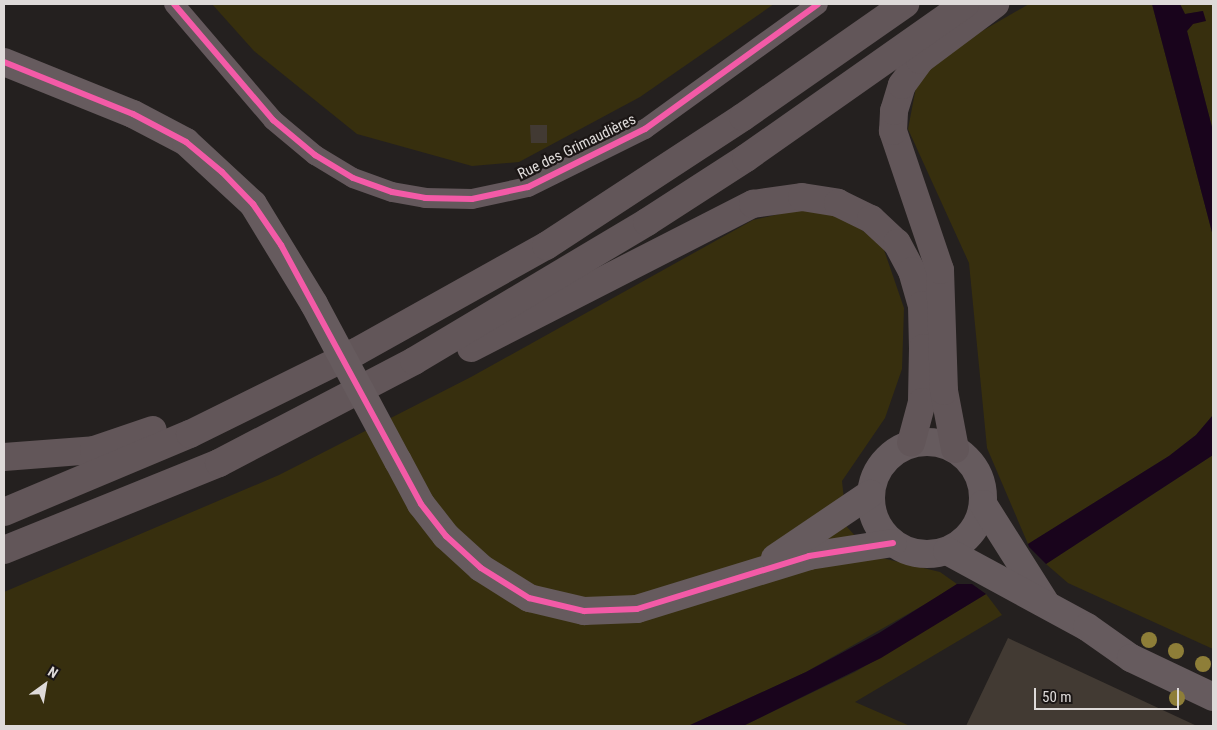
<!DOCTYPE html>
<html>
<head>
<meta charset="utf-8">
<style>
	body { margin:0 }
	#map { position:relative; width:1217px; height:730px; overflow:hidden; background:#24201f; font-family:"Roboto Condensed",sans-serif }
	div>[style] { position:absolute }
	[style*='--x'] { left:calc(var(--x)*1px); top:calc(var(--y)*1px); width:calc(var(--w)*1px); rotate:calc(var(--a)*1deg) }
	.green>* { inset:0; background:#372f0e }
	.water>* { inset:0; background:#19041c }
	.building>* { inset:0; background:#423a33 }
	.street>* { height:20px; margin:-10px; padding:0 10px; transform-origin:10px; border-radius:10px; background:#64585c }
	.secondary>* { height:28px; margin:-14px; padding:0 14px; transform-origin:14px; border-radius:14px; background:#665b5e }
	.secondary>.ring { margin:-14px; padding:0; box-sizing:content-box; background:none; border:28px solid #665b5e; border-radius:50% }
	.highway>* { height:28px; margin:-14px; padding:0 14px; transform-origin:14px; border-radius:14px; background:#625659 }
	.secondary-bridge>* { height:28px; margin:-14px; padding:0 14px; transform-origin:14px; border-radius:14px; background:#665b5e }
	.cycleway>* { height:6px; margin:-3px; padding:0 3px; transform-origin:3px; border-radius:3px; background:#f35aa7 }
	.trees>* { width:16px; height:16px; margin:-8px; border-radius:50%; background:#8e7e38 }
	span { translate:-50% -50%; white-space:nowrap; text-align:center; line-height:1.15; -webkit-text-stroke:4.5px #1b1615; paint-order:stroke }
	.street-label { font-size:15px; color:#dedad9 }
	.frame { position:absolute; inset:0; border:5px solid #dedad9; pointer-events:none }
	.north { position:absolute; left:20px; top:660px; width:50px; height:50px; -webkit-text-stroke:4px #1b1615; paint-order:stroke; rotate:32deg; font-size:14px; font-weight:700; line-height:20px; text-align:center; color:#dedad9 }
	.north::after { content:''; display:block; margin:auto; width:18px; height:22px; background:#dedad9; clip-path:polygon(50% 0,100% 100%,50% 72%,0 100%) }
	.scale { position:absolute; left:1034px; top:688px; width:145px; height:22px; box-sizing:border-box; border:2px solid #dedad9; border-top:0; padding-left:6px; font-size:15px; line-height:18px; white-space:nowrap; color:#dedad9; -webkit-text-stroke:4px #1b1615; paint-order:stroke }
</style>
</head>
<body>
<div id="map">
	<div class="green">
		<div style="clip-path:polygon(212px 4px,774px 4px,640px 97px,519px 162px,472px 166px,357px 134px,254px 51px)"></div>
		<div style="clip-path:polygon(1029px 4px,1152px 4px,1213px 236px,1213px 415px,1196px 435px,1169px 456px,1028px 544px,987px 448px,969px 263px,908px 129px,917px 82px,951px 49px)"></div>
		<div style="clip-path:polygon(1180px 4px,1213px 4px,1213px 131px,1187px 31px,1203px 11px,1185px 14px)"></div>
		<div style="clip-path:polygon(806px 208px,840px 215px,882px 244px,904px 308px,902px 369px,885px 418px,842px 481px,847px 527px,874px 556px,940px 572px,957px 584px,936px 598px,806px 672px,688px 726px,4px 726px,4px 592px,279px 475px,471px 377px,753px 220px)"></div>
		<div style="clip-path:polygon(1213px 455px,1213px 649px,1068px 583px,1046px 564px)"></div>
		<div style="clip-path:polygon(986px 594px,1002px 615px,855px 702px,910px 726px,743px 726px,855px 672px)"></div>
	</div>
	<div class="water">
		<div style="clip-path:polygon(1152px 4px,1180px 4px,1185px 14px,1203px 11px,1206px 21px,1193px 24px,1187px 31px,1213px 131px,1213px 236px)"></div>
		<div style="clip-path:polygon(1213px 415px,1213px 455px,1046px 564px,1029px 547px,1028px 544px,1169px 456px,1196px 435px)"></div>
		<div style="clip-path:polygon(957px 584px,972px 584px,986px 594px,881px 658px,743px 726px,688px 726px,806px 672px,879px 633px)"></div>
	</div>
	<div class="building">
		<div style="clip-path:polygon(530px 125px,547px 125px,547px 143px,531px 143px)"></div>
		<div style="clip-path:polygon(1008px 638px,1197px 726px,966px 726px)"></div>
	</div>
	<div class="street">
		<div style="--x:174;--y:4;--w:153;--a:49.5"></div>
		<div style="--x:273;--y:120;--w:55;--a:39.8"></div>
		<div style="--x:315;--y:155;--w:44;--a:31.2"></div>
		<div style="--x:353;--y:178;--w:41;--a:19.7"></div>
		<div style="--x:392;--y:192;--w:34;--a:10"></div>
		<div style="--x:425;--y:198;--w:47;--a:1.2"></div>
		<div style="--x:472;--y:199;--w:57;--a:-12.1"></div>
		<div style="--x:528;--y:187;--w:131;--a:-26.4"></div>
		<div style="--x:645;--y:129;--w:213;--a:-35.8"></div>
	</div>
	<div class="secondary">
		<div style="--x:4;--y:62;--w:139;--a:22"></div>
		<div style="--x:133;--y:114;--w:60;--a:27.8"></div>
		<div style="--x:186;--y:142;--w:91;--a:42.8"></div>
		<div style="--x:253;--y:204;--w:117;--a:58.6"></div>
		<div class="ring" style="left:871px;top:442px;width:84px;height:84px"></div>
		<div style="--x:398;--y:461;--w:49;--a:61.9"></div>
		<div style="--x:421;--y:504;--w:41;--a:52"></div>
		<div style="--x:446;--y:536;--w:47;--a:42.4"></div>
		<div style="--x:481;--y:568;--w:57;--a:32"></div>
		<div style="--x:529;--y:598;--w:57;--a:13.3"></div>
		<div style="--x:584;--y:611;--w:53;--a:-2.2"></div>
		<div style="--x:637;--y:609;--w:180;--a:-17.1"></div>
		<div style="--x:809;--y:556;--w:85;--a:-8.8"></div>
		<div style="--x:983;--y:504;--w:116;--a:57.7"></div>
		<div style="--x:947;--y:551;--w:159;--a:28.5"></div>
		<div style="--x:1087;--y:627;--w:54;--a:35.2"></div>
		<div style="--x:1131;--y:658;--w:91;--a:25.4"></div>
		<div style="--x:775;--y:558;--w:115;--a:-34"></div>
	</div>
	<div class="highway">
		<div style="--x:471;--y:348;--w:317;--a:-27.1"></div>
		<div style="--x:753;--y:204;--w:49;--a:-8.1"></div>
		<div style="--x:802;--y:197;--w:36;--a:9"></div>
		<div style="--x:838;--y:203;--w:37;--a:26"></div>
		<div style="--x:871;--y:219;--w:35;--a:43"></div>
		<div style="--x:897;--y:243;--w:32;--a:62"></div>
		<div style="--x:912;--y:271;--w:35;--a:74"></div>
		<div style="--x:922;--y:305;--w:43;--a:88.7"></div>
		<div style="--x:923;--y:348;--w:54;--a:91.1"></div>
		<div style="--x:922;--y:402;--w:42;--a:105"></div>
		<div style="--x:955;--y:449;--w:59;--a:-100.7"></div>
		<div style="--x:944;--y:391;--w:121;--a:-91.9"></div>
		<div style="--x:940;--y:270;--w:147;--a:-108.7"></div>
		<div style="--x:893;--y:131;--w:20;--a:-87"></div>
		<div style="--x:894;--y:111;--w:27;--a:-73"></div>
		<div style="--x:902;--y:85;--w:31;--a:-54"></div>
		<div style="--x:920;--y:60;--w:94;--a:-36.7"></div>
		<div style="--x:4;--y:457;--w:90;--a:-4.4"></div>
		<div style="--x:94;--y:450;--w:62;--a:-18.7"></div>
		<div style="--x:4;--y:512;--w:202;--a:-22.8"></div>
		<div style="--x:190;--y:434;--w:185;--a:-26.3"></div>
		<div style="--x:356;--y:352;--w:218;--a:-29.2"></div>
		<div style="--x:546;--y:246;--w:235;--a:-33.2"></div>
		<div style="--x:743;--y:117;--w:198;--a:-34.9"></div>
		<div style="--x:4;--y:550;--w:232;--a:-22"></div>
		<div style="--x:219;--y:463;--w:220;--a:-27.6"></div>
		<div style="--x:414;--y:361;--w:271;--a:-30.8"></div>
		<div style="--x:647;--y:222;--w:118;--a:-32.9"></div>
		<div style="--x:746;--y:158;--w:268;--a:-35.1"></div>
	</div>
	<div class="secondary-bridge">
		<div style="--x:314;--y:304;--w:178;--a:61.9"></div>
	</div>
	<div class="cycleway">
		<div style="--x:174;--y:4;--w:153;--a:49.5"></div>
		<div style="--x:273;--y:120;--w:55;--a:39.8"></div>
		<div style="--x:315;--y:155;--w:44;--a:31.2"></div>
		<div style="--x:353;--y:178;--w:41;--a:19.7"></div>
		<div style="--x:392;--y:192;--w:34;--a:10"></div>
		<div style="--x:425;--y:198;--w:47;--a:1.2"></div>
		<div style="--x:472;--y:199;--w:57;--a:-12.1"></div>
		<div style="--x:528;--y:187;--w:131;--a:-26.4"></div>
		<div style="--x:645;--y:129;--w:213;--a:-35.8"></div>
		<div style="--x:4;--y:62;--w:139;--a:22"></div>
		<div style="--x:133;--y:114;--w:60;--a:27.8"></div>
		<div style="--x:186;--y:142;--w:47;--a:39.8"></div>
		<div style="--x:222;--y:172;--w:45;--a:45.9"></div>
		<div style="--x:253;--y:204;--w:50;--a:55.7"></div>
		<div style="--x:281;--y:245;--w:294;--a:61.6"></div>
		<div style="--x:421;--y:504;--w:41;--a:52"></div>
		<div style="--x:446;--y:536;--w:47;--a:42.4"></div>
		<div style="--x:481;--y:568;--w:57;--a:32"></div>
		<div style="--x:529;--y:598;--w:57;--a:13.3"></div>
		<div style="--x:584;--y:611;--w:53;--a:-2.2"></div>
		<div style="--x:637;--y:609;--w:180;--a:-17.1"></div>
		<div style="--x:809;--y:556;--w:85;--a:-8.8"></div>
	</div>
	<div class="trees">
		<div style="left:1149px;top:640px"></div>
		<div style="left:1176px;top:651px"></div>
		<div style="left:1203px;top:664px"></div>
		<div style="left:1177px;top:698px"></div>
	</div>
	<div class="street-label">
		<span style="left:577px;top:147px;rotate:-26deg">Rue des Grimaudières</span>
	</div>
	<div class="frame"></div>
	<div class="north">N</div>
	<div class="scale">50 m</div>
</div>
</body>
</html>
